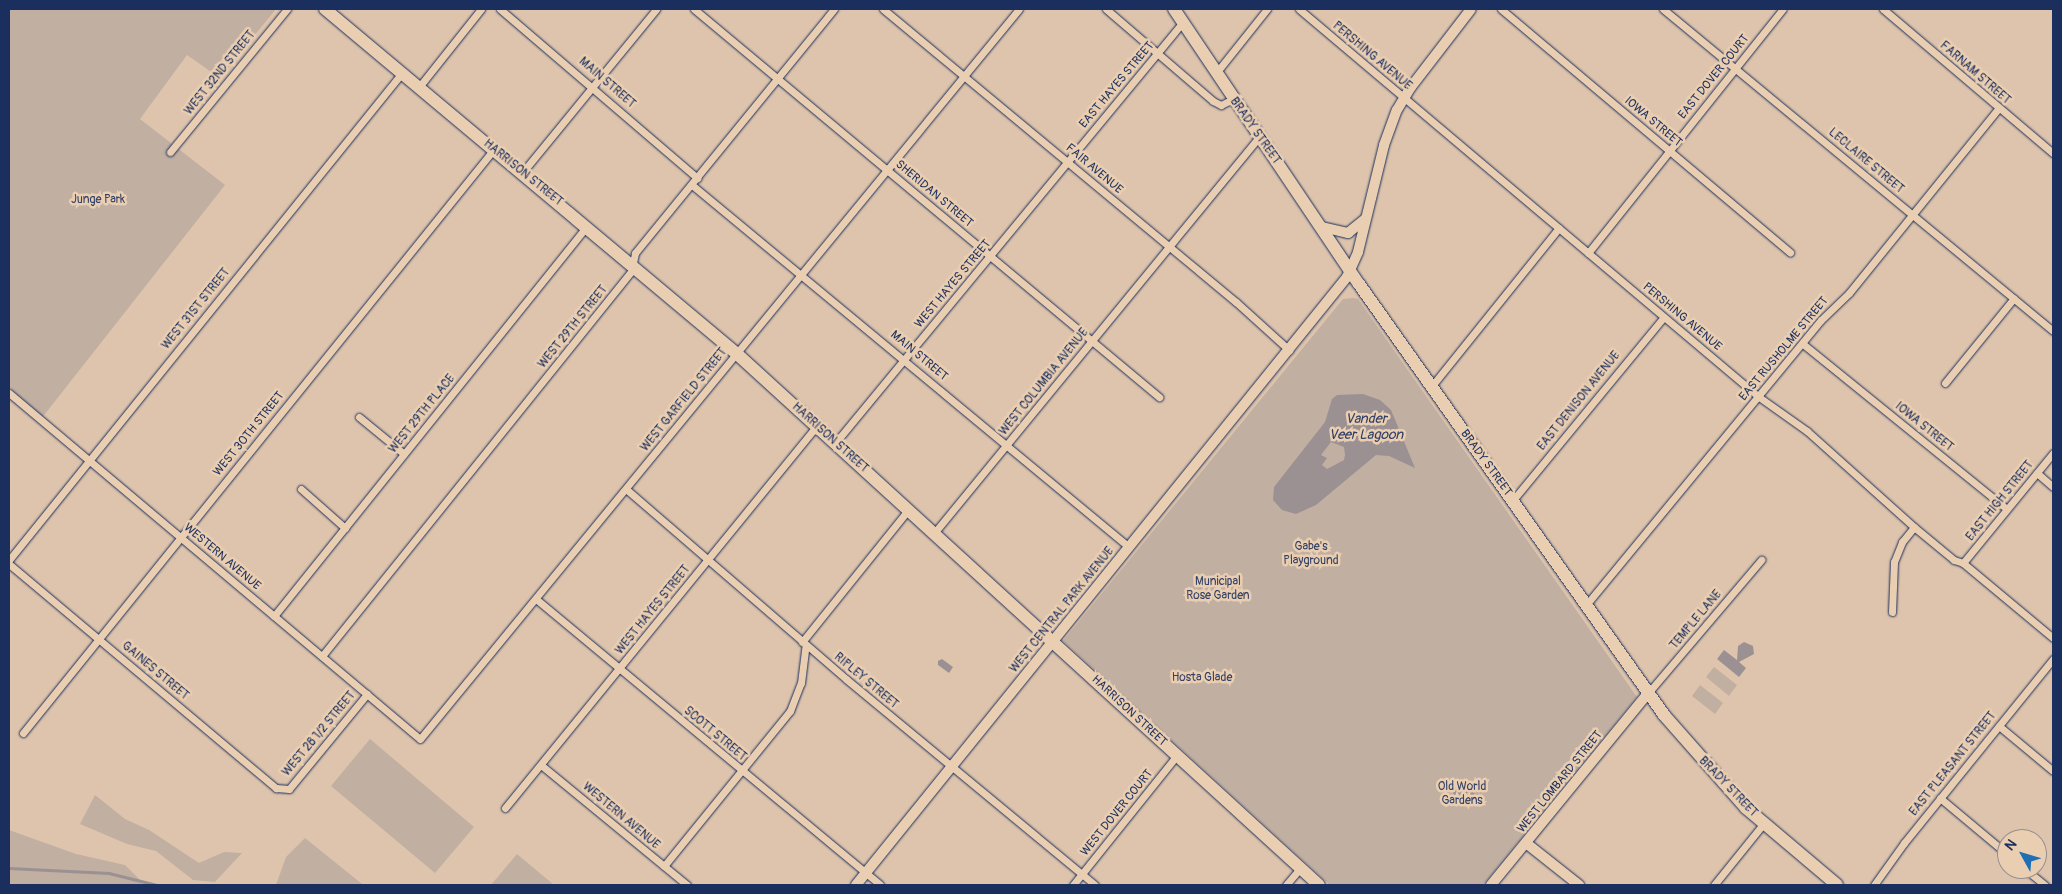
<!DOCTYPE html>
<html>
<head>
<meta charset="utf-8">
<style>
	body { margin:0 }
	#map { position:relative; width:2062px; height:894px; overflow:hidden; background:#dec4ac; font-family:Pangolin,sans-serif }
	div>[style] { position:absolute }
	[style*='--x'] { left:calc(var(--x)*1px); top:calc(var(--y)*1px); width:calc(var(--w)*1px); rotate:calc(var(--a)*1deg) }
	.green>* { inset:0; background:#c1afa1 }
	.water>* { inset:0; background:#9b9192 }
	.round { border-radius:50% }
	.stream>* { height:2.5px; margin:-1.25px; padding:0 1.25px; transform-origin:1.25px; border-radius:1.25px; background:#9b9192 }
	.roads { filter:drop-shadow(0 0 1px #1b2f5e) drop-shadow(0 0 1px #1b2f5e) }
	.street>* { height:7px; margin:-3.5px; padding:0 3.5px; transform-origin:3.5px; border-radius:3.5px; background:#eaceb1 }
	.secondary>* { height:10px; margin:-5px; padding:0 5px; transform-origin:5px; border-radius:5px; background:#eaceb1 }
	.highway>* { height:12px; margin:-6px; padding:0 6px; transform-origin:6px; border-radius:6px; background:#eaceb1 }
	span { translate:-50% -50%; white-space:nowrap; text-align:center; line-height:1.15; -webkit-text-stroke:5px #eaceb1; paint-order:stroke }
	.street-label { font-size:12px; color:#1b2f5e }
	.park-label { font-size:12px; color:#344268 }
	.water-label { font-size:14px; color:#2e3e66; font-style:italic }
	.frame { position:absolute; inset:0; border:10px solid #1b2f5e; pointer-events:none }
	.north { position:absolute; left:1997px; top:829px; width:50px; height:50px; box-sizing:border-box; background:#eaceb1; border:1px solid #978e90; border-radius:50%; rotate:309deg; font-size:14px; font-weight:700; line-height:20px; text-align:center; color:#1b2f5e }
	.north::after { content:''; display:block; margin:auto; width:18px; height:22px; background:#1f6fb2; clip-path:polygon(50% 0,100% 100%,50% 72%,0 100%) }
</style>
</head>
<body>
<div id="map">
	<div class="green">
		<div style="clip-path:polygon(9px 9px,276px 9px,220px 78px,187px 55px,140px 119px,225px 185px,41px 419px,9px 387px)"></div>
		<div style="clip-path:polygon(1353px 298px,1358px 299px,1637px 697px,1483px 885px,1330px 885px,1063px 641px,1343px 299px)"></div>
		<div style="clip-path:polygon(1714px 667px,1737px 685px,1729px 696px,1706px 677px)"></div>
		<div style="clip-path:polygon(1700px 685px,1723px 703px,1715px 714px,1692px 696px)"></div>
		<div style="clip-path:polygon(370px 739px,474px 827px,435px 873px,331px 786px)"></div>
		<div style="clip-path:polygon(95px 795px,125px 819px,149px 830px,199px 863px,224px 852px,242px 853px,215px 882px,193px 880px,156px 851px,127px 844px,80px 824px)"></div>
		<div style="clip-path:polygon(9px 830px,76px 854px,125px 865px,145px 885px,9px 885px)"></div>
		<div style="clip-path:polygon(305px 838px,362px 884px,362px 885px,276px 885px,286px 857px)"></div>
		<div style="clip-path:polygon(517px 854px,554px 885px,491px 885px)"></div>
	</div>
	<div class="water">
		<div style="clip-path:polygon(evenodd,1363px 394px,1380px 400px,1391px 410px,1415px 468px,1389px 456px,1376px 455px,1316px 505px,1296px 514px,1282px 510px,1273px 500px,1274px 487px,1325px 422px,1332px 399px,1337px 395px,1363px 394px,1331px 442px,1344px 447px,1345px 455px,1344px 460px,1327px 469px,1322px 465px,1327px 458px,1321px 455px,1331px 442px)"></div>
		<div style="clip-path:polygon(1744px 642px,1753px 646px,1754px 654px,1739px 662px,1746px 668px,1739px 677px,1717px 659px,1724px 650px,1737px 660px,1738px 646px)"></div>
		<div style="clip-path:polygon(942px 659px,953px 667px,949px 673px,938px 665px,938px 661px)"></div>
		<div class="round" style="left:1453px;top:780px;width:22px;height:22px"></div>
	</div>
	<div class="stream">
		<div style="--x:9;--y:868;--w:100;--a:2.9"></div>
		<div style="--x:109;--y:873;--w:49;--a:14"></div>
	</div>
	<div class="roads">
		<div class="street">
			<div style="--x:500;--y:9;--w:260;--a:40.6"></div>
			<div style="--x:694;--y:9;--w:606;--a:39.84"></div>
			<div style="--x:883;--y:9;--w:459;--a:39.7"></div>
			<div style="--x:1236;--y:302;--w:72;--a:42.2"></div>
			<div style="--x:1106;--y:9;--w:141;--a:40.7"></div>
			<div style="--x:1213;--y:101;--w:9;--a:27"></div>
			<div style="--x:1221;--y:105;--w:13;--a:-27"></div>
			<div style="--x:1299;--y:9;--w:602;--a:40.15"></div>
			<div style="--x:1759;--y:397;--w:59;--a:35.3"></div>
			<div style="--x:1807;--y:431;--w:144;--a:41.9"></div>
			<div style="--x:1914;--y:527;--w:52;--a:39.5"></div>
			<div style="--x:1954;--y:560;--w:9;--a:18"></div>
			<div style="--x:1963;--y:563;--w:117;--a:39.8"></div>
			<div style="--x:1501;--y:9;--w:378;--a:40.1"></div>
			<div style="--x:1663;--y:9;--w:506;--a:39.54"></div>
			<div style="--x:1883;--y:9;--w:223;--a:40.3"></div>
			<div style="--x:1216;--y:73;--w:82;--a:-51.4"></div>
			<div style="--x:419;--y:87;--w:100;--a:-51.5"></div>
			<div style="--x:170;--y:152;--w:185;--a:-50.7"></div>
			<div style="--x:522;--y:173;--w:212;--a:-50.7"></div>
			<div style="--x:692;--y:185;--w:567;--a:39.64"></div>
			<div style="--x:1588;--y:253;--w:312;--a:-51.4"></div>
			<div style="--x:1803;--y:344;--w:262;--a:39"></div>
			<div style="--x:1945;--y:383;--w:109;--a:-50.9"></div>
			<div style="--x:1431;--y:387;--w:204;--a:-51.2"></div>
			<div style="--x:9;--y:393;--w:537;--a:40.09"></div>
			<div style="--x:420;--y:739;--w:944;--a:-50.63"></div>
			<div style="--x:359;--y:417;--w:58;--a:39.4"></div>
			<div style="--x:836;--y:442;--w:545;--a:-50.44"></div>
			<div style="--x:2037;--y:473;--w:21;--a:41"></div>
			<div style="--x:301;--y:489;--w:59;--a:41.6"></div>
			<div style="--x:626;--y:489;--w:291;--a:40.8"></div>
			<div style="--x:846;--y:679;--w:323;--a:39.6"></div>
			<div style="--x:1513;--y:500;--w:237;--a:-50.5"></div>
			<div style="--x:935;--y:532;--w:511;--a:-50.64"></div>
			<div style="--x:9;--y:560;--w:626;--a:-51.1"></div>
			<div style="--x:1963;--y:563;--w:142;--a:-50.7"></div>
			<div style="--x:9;--y:564;--w:349;--a:40"></div>
			<div style="--x:276;--y:788;--w:13;--a:4"></div>
			<div style="--x:289;--y:789;--w:123;--a:-50.6"></div>
			<div style="--x:536;--y:599;--w:447;--a:39.7"></div>
			<div style="--x:1586;--y:605;--w:369;--a:-50.5"></div>
			<div style="--x:1821;--y:320;--w:39;--a:-44"></div>
			<div style="--x:1849;--y:293;--w:238;--a:-51"></div>
			<div style="--x:1892;--y:612;--w:50;--a:-87.7"></div>
			<div style="--x:1894;--y:562;--w:22;--a:-68"></div>
			<div style="--x:1902;--y:542;--w:19;--a:-51"></div>
			<div style="--x:274;--y:616;--w:500;--a:-51.25"></div>
			<div style="--x:802;--y:642;--w:171;--a:-51.2"></div>
			<div style="--x:322;--y:656;--w:493;--a:-51.2"></div>
			<div style="--x:631;--y:272;--w:19;--a:-78"></div>
			<div style="--x:635;--y:253;--w:315;--a:-50.8"></div>
			<div style="--x:1648;--y:693;--w:175;--a:-49.6"></div>
			<div style="--x:1999;--y:726;--w:70;--a:39.8"></div>
			<div style="--x:23;--y:733;--w:750;--a:-51.11"></div>
			<div style="--x:541;--y:765;--w:189;--a:39.4"></div>
			<div style="--x:1940;--y:798;--w:87;--a:39.9"></div>
			<div style="--x:505;--y:808;--w:493;--a:-50.8"></div>
			<div style="--x:664;--y:866;--w:200;--a:-50.9"></div>
			<div style="--x:790;--y:711;--w:30;--a:-69"></div>
			<div style="--x:801;--y:683;--w:38;--a:-83"></div>
			<div style="--x:2025;--y:869;--w:26;--a:39"></div>
			<div style="--x:1073;--y:885;--w:166;--a:-51.3"></div>
			<div style="--x:1286;--y:885;--w:23;--a:-50"></div>
			<div style="--x:1714;--y:885;--w:80;--a:-51.1"></div>
			<div style="--x:1874;--y:885;--w:52;--a:-54.5"></div>
			<div style="--x:1904;--y:843;--w:237;--a:-51"></div>
		</div>
		<div class="secondary">
			<div style="--x:1322;--y:227;--w:27;--a:13"></div>
			<div style="--x:1348;--y:233;--w:22;--a:-39"></div>
			<div style="--x:1526;--y:843;--w:68;--a:38.4"></div>
			<div style="--x:856;--y:885;--w:782;--a:-51.08"></div>
			<div style="--x:1347;--y:277;--w:27;--a:-66"></div>
			<div style="--x:1358;--y:252;--w:110;--a:-76.3"></div>
			<div style="--x:1384;--y:145;--w:37;--a:-70"></div>
			<div style="--x:1397;--y:110;--w:27;--a:-59"></div>
			<div style="--x:1411;--y:87;--w:98;--a:-52.4"></div>
			<div style="--x:1491;--y:885;--w:248;--a:-50.7"></div>
		</div>
		<div class="highway">
			<div style="--x:325;--y:9;--w:536;--a:39.93"></div>
			<div style="--x:736;--y:353;--w:789;--a:42.38"></div>
			<div style="--x:1174;--y:9;--w:331;--a:56.1"></div>
			<div style="--x:1359;--y:284;--w:528;--a:54.71"></div>
			<div style="--x:1664;--y:715;--w:124;--a:48.6"></div>
			<div style="--x:1746;--y:808;--w:119;--a:40.2"></div>
		</div>
	</div>
	<div class="street-label">
		<span style="left:1372px;top:56px;rotate:40deg">PERSHING AVENUE</span>
		<span style="left:220px;top:73px;rotate:-51deg">WEST 32ND STREET</span>
		<span style="left:1975px;top:73px;rotate:41deg">FARNAM STREET</span>
		<span style="left:1714px;top:77px;rotate:-51deg">EAST DOVER COURT</span>
		<span style="left:607px;top:83px;rotate:41deg">MAIN STREET</span>
		<span style="left:1117px;top:85px;rotate:-50deg">EAST HAYES STREET</span>
		<span style="left:1653px;top:122px;rotate:40deg">IOWA STREET</span>
		<span style="left:1255px;top:131px;rotate:55deg">BRADY STREET</span>
		<span style="left:1866px;top:161px;rotate:40deg">LECLAIRE STREET</span>
		<span style="left:1094px;top:169px;rotate:40deg">FAIR AVENUE</span>
		<span style="left:523px;top:173px;rotate:39deg">HARRISON STREET</span>
		<span style="left:934px;top:194px;rotate:40deg">SHERIDAN STREET</span>
		<span style="left:953px;top:284px;rotate:-50deg">WEST HAYES STREET</span>
		<span style="left:196px;top:309px;rotate:-51deg">WEST 31ST STREET</span>
		<span style="left:1682px;top:317px;rotate:40deg">PERSHING AVENUE</span>
		<span style="left:573px;top:327px;rotate:-51deg">WEST 29TH STREET</span>
		<span style="left:1784px;top:349px;rotate:-50deg">EAST RUSHOLME STREET</span>
		<span style="left:919px;top:356px;rotate:40deg">MAIN STREET</span>
		<span style="left:1044px;top:382px;rotate:-51deg">WEST COLUMBIA AVENUE</span>
		<span style="left:684px;top:400px;rotate:-51deg">WEST GARFIELD STREET</span>
		<span style="left:1579px;top:401px;rotate:-51deg">EAST DENISON AVENUE</span>
		<span style="left:422px;top:414px;rotate:-51deg">WEST 29TH PLACE</span>
		<span style="left:1924px;top:427px;rotate:39deg">IOWA STREET</span>
		<span style="left:249px;top:434px;rotate:-51deg">WEST 30TH STREET</span>
		<span style="left:830px;top:438px;rotate:42deg">HARRISON STREET</span>
		<span style="left:1486px;top:463px;rotate:54deg">BRADY STREET</span>
		<span style="left:2000px;top:501px;rotate:-51deg">EAST HIGH STREET</span>
		<span style="left:222px;top:557px;rotate:40deg">WESTERN AVENUE</span>
		<span style="left:653px;top:610px;rotate:-51deg">WEST HAYES STREET</span>
		<span style="left:1062px;top:610px;rotate:-51deg">WEST CENTRAL PARK AVENUE</span>
		<span style="left:1696px;top:620px;rotate:-50deg">TEMPLE LANE</span>
		<span style="left:155px;top:671px;rotate:40deg">GAINES STREET</span>
		<span style="left:866px;top:681px;rotate:40deg">RIPLEY STREET</span>
		<span style="left:1129px;top:711px;rotate:43deg">HARRISON STREET</span>
		<span style="left:319px;top:734px;rotate:-50deg">WEST 28 1/2 STREET</span>
		<span style="left:715px;top:734px;rotate:40deg">SCOTT STREET</span>
		<span style="left:1953px;top:764px;rotate:-51deg">EAST PLEASANT STREET</span>
		<span style="left:1560px;top:782px;rotate:-51deg">WEST LOMBARD STREET</span>
		<span style="left:1728px;top:787px;rotate:46deg">BRADY STREET</span>
		<span style="left:1117px;top:813px;rotate:-51deg">WEST DOVER COURT</span>
		<span style="left:621px;top:816px;rotate:40deg">WESTERN AVENUE</span>
	</div>
	<div class="park-label">
		<span style="left:98px;top:200px">Junge Park</span>
		<span style="left:1311px;top:554px">Gabe's<br>Playground</span>
		<span style="left:1218px;top:589px">Municipal<br>Rose Garden</span>
		<span style="left:1202px;top:678px">Hosta Glade</span>
		<span style="left:1462px;top:794px">Old World<br>Gardens</span>
	</div>
	<div class="water-label">
		<span style="left:1366px;top:427px">Vander<br>Veer Lagoon</span>
	</div>
	<div class="frame"></div>
	<div class="north">N</div>
</div>
</body>
</html>
